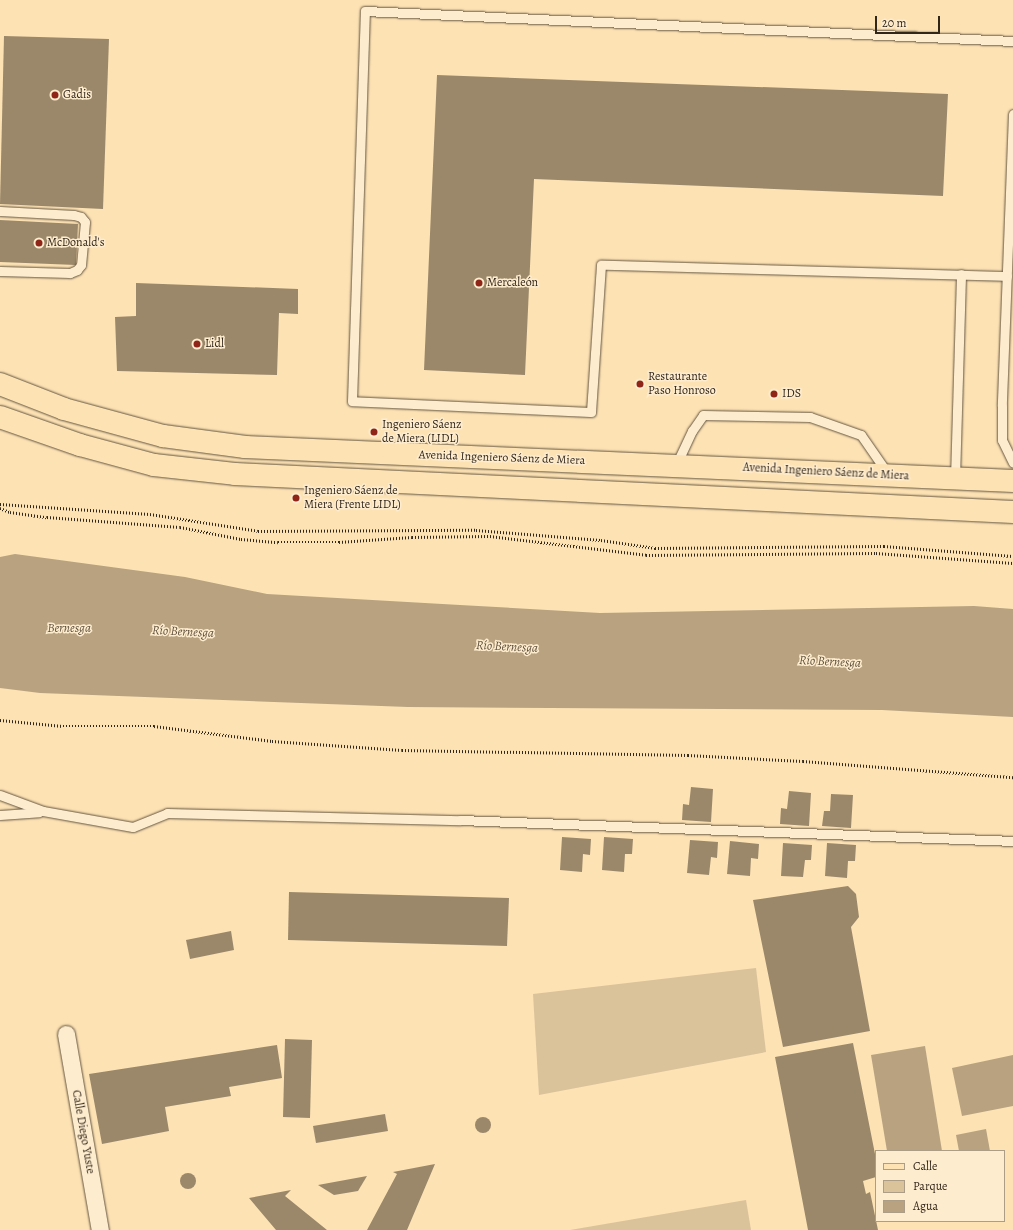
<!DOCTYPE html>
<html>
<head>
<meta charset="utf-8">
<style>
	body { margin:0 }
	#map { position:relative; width:1013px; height:1230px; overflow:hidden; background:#fde2b4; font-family:Alegreya,serif }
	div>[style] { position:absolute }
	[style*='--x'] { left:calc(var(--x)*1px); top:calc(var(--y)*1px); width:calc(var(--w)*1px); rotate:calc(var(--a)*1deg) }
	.green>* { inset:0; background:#dac29a }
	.water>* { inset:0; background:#b8a280 }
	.building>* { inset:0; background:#9b886a }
	.round { border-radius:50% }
	.path>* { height:2.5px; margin-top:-1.25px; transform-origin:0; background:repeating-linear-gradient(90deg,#31261a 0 1px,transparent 0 3px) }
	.roads { filter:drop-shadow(0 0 1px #645540) drop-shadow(0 0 1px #645540) }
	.service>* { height:9px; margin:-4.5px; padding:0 4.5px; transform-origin:4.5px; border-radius:4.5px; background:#feecce }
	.minor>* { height:17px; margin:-8.5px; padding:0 8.5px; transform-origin:8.5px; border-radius:8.5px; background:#feecce }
	.primary>* { height:22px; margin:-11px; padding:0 11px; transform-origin:11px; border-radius:11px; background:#fde2b4 }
	.dots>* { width:11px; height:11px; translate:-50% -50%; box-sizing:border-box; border:2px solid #feecce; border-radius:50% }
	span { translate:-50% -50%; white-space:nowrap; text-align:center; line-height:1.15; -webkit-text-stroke:3px #feecce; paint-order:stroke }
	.poi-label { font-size:12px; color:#31261a }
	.left { translate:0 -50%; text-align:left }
	.street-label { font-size:12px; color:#31261a }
	.water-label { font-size:13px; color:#60513e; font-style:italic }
	.legend { position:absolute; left:875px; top:1150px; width:130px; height:72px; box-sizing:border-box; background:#feecce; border:1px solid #ac9d86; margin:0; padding:5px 7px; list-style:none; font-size:12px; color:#31261a }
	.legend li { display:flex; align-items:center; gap:8px; height:20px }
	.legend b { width:20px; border:1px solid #ac9d86 }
	.scale { position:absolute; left:875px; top:16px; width:65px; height:18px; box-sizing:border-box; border:2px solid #31261a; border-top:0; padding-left:5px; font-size:12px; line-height:14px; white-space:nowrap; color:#31261a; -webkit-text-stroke:3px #feecce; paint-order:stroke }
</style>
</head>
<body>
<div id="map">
	<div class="green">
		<div style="clip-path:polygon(756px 968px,766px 1052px,539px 1095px,533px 994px)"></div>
		<div style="clip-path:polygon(746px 1200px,751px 1230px,570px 1230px)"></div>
	</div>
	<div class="water">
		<div style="clip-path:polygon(15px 554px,185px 577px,267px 594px,460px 605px,600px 613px,974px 606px,1013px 609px,1013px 717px,882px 710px,408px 707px,40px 693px,0 688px,0 557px)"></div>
		<div style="clip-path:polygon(925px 1046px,942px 1151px,887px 1151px,871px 1055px)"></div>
		<div style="clip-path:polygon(1013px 1055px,1013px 1106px,962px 1116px,952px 1068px)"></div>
		<div style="clip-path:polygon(986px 1129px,990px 1151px,959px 1151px,956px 1135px)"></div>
	</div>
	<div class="building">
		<div style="clip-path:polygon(4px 36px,109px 39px,103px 209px,0 204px)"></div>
		<div style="clip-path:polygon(437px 75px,948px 94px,943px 196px,534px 179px,525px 375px,424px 370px)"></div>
		<div style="clip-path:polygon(0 220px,78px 224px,76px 265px,0 262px)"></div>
		<div style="clip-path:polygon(136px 283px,298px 289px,298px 314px,279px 313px,277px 375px,117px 371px,115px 317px,136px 316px)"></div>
		<div style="clip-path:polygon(691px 787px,713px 789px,711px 822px,682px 820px,683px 804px,689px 805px)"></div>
		<div style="clip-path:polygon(789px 791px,811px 793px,809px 826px,780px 824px,781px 808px,787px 809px)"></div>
		<div style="clip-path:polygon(831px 794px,853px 795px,851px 828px,822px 826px,824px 811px,830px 811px)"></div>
		<div style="clip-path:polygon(562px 837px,591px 839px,590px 855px,583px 854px,582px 872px,560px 870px)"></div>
		<div style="clip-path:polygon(604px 837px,633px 839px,632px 854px,625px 854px,624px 872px,602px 870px)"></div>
		<div style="clip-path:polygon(690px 840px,718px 842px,717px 858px,711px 857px,709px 875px,687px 873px)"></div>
		<div style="clip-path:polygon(730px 841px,759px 844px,758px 859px,751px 858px,750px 876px,727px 874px)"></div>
		<div style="clip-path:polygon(783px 843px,812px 845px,811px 860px,805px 860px,803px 877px,781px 876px)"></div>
		<div style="clip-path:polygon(827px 843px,856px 845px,855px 861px,848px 861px,847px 878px,825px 876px)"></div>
		<div style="clip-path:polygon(848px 886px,856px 894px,859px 917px,851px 927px,870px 1031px,783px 1047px,753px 900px)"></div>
		<div style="clip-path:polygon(289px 892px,509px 898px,507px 946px,288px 940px)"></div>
		<div style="clip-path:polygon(231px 931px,234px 950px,190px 959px,186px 940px)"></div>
		<div style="clip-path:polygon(285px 1039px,312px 1040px,310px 1118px,283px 1117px)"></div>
		<div style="clip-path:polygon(853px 1043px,876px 1159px,876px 1177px,863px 1181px,866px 1194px,870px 1192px,878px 1230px,808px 1230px,775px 1057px)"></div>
		<div style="clip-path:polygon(277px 1045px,282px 1078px,229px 1087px,231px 1096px,165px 1107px,169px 1131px,102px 1144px,89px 1074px)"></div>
		<div style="clip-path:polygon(385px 1114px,388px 1131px,316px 1143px,313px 1126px)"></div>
		<div class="round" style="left:475px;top:1117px;width:16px;height:16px"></div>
		<div style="clip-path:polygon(435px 1164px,407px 1230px,367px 1230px,397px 1174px,393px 1172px)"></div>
		<div class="round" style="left:180px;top:1173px;width:16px;height:16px"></div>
		<div style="clip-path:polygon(367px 1176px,358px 1191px,334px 1195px,318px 1185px)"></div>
		<div style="clip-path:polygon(291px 1190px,285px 1196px,327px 1230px,276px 1230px,249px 1198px)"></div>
	</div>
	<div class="path">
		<div style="--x:0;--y:504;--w:150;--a:3.8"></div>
		<div style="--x:150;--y:514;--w:109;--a:8.9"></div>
		<div style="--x:258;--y:531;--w:218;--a:-0.3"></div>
		<div style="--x:476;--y:530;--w:125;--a:4.6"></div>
		<div style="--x:601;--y:540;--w:55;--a:8.4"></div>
		<div style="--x:655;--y:548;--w:229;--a:-0.5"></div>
		<div style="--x:884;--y:546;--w:129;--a:4.4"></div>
		<div style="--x:0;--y:508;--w:11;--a:22"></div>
		<div style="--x:10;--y:512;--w:37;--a:8"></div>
		<div style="--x:47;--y:517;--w:133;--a:4.3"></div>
		<div style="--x:180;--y:527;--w:62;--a:11.1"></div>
		<div style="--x:241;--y:539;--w:37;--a:5"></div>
		<div style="--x:278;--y:542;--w:61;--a:0"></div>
		<div style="--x:339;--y:542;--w:73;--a:-3.9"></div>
		<div style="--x:412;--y:537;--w:78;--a:-0.7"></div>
		<div style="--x:490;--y:536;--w:157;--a:6.9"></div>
		<div style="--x:646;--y:555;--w:230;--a:-0.5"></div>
		<div style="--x:876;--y:553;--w:137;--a:4.2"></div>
		<div style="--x:0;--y:720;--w:63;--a:5.4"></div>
		<div style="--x:63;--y:726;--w:91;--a:0"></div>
		<div style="--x:154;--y:726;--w:119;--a:7.2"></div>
		<div style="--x:272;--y:741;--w:130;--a:4"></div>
		<div style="--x:402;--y:750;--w:286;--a:1"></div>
		<div style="--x:688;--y:755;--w:115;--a:3"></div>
		<div style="--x:803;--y:761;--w:211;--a:4.4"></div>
	</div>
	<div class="roads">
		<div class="service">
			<div style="--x:1013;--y:114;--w:292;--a:92.2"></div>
			<div style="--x:1002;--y:406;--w:34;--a:90"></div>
			<div style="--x:1002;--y:440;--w:25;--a:64"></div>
			<div style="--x:0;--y:211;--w:74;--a:3.1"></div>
			<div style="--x:74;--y:215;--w:7;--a:16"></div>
			<div style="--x:81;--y:217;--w:6;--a:51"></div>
			<div style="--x:85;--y:222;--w:43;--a:95.3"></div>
			<div style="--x:81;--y:265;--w:6;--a:129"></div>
			<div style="--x:77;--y:270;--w:8;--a:157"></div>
			<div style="--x:70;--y:273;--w:70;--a:-178.4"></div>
			<div style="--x:1007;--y:276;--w:406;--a:-178.4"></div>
			<div style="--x:601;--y:265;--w:147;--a:93.9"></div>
			<div style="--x:591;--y:412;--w:239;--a:-177.4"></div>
			<div style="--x:352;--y:401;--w:390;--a:-88.1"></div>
			<div style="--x:365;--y:11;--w:649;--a:2.65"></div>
			<div style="--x:676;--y:465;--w:38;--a:-65"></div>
			<div style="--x:692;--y:431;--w:19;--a:-55"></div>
			<div style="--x:703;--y:415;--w:107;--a:1.1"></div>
			<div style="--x:810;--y:417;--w:54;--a:19.4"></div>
			<div style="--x:861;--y:435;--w:47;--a:55.3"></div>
			<div style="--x:955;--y:478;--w:204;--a:-88.3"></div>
			<div style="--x:0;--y:795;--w:46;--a:20.4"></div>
			<div style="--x:43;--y:811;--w:91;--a:10.1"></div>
			<div style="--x:133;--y:827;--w:37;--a:-22"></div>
			<div style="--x:167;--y:813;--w:293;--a:1.4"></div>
			<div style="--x:460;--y:820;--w:553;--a:2.17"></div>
			<div style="--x:0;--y:815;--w:39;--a:-4"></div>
		</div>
		<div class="minor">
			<div style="--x:66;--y:1034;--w:199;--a:80.2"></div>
		</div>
		<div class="primary">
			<div style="--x:0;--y:384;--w:69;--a:21.3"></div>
			<div style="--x:64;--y:409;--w:103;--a:15.3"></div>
			<div style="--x:163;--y:436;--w:83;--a:7.6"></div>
			<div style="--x:245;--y:447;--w:769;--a:2.53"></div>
			<div style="--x:0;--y:417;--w:85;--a:19.3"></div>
			<div style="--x:80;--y:445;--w:77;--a:15.1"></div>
			<div style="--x:154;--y:465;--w:81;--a:6.3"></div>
			<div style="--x:235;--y:474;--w:779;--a:2.8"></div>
		</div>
	</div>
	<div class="dots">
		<div style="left:55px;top:95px;background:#8f2418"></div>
		<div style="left:39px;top:243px;background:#8f2418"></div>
		<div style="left:479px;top:283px;background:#8f2418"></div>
		<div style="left:197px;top:344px;background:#8f2418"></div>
		<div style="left:640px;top:384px;background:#8f2418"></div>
		<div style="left:774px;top:394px;background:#8f2418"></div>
		<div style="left:374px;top:432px;background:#8f2418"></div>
		<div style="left:296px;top:498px;background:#8f2418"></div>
	</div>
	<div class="poi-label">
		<span class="left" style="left:63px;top:95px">Gadis</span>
		<span class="left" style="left:47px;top:243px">McDonald's</span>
		<span class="left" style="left:487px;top:283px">Mercaleón</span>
		<span class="left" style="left:205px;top:344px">Lidl</span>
		<span class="left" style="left:648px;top:384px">Restaurante<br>Paso Honroso</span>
		<span class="left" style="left:782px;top:394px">IDS</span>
		<span class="left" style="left:382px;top:432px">Ingeniero Sáenz<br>de Miera (LIDL)</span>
		<span class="left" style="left:304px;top:498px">Ingeniero Sáenz de<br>Miera (Frente LIDL)</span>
	</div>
	<div class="street-label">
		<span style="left:502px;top:458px;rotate:2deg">Avenida Ingeniero Sáenz de Miera</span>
		<span style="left:826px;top:472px;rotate:3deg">Avenida Ingeniero Sáenz de Miera</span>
		<span style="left:83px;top:1132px;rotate:80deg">Calle Diego Yuste</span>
	</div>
	<div class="water-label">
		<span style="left:69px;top:628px">Bernesga</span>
		<span style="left:183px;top:632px;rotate:3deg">Río Bernesga</span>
		<span style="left:507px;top:647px;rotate:3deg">Río Bernesga</span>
		<span style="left:830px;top:662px;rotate:3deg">Río Bernesga</span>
	</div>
	<ul class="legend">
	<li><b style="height:5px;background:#fde2b4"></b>Calle</li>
	<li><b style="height:11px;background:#dac29a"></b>Parque</li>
	<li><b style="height:11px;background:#b8a280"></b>Agua</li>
	</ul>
	<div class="scale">20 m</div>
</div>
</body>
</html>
